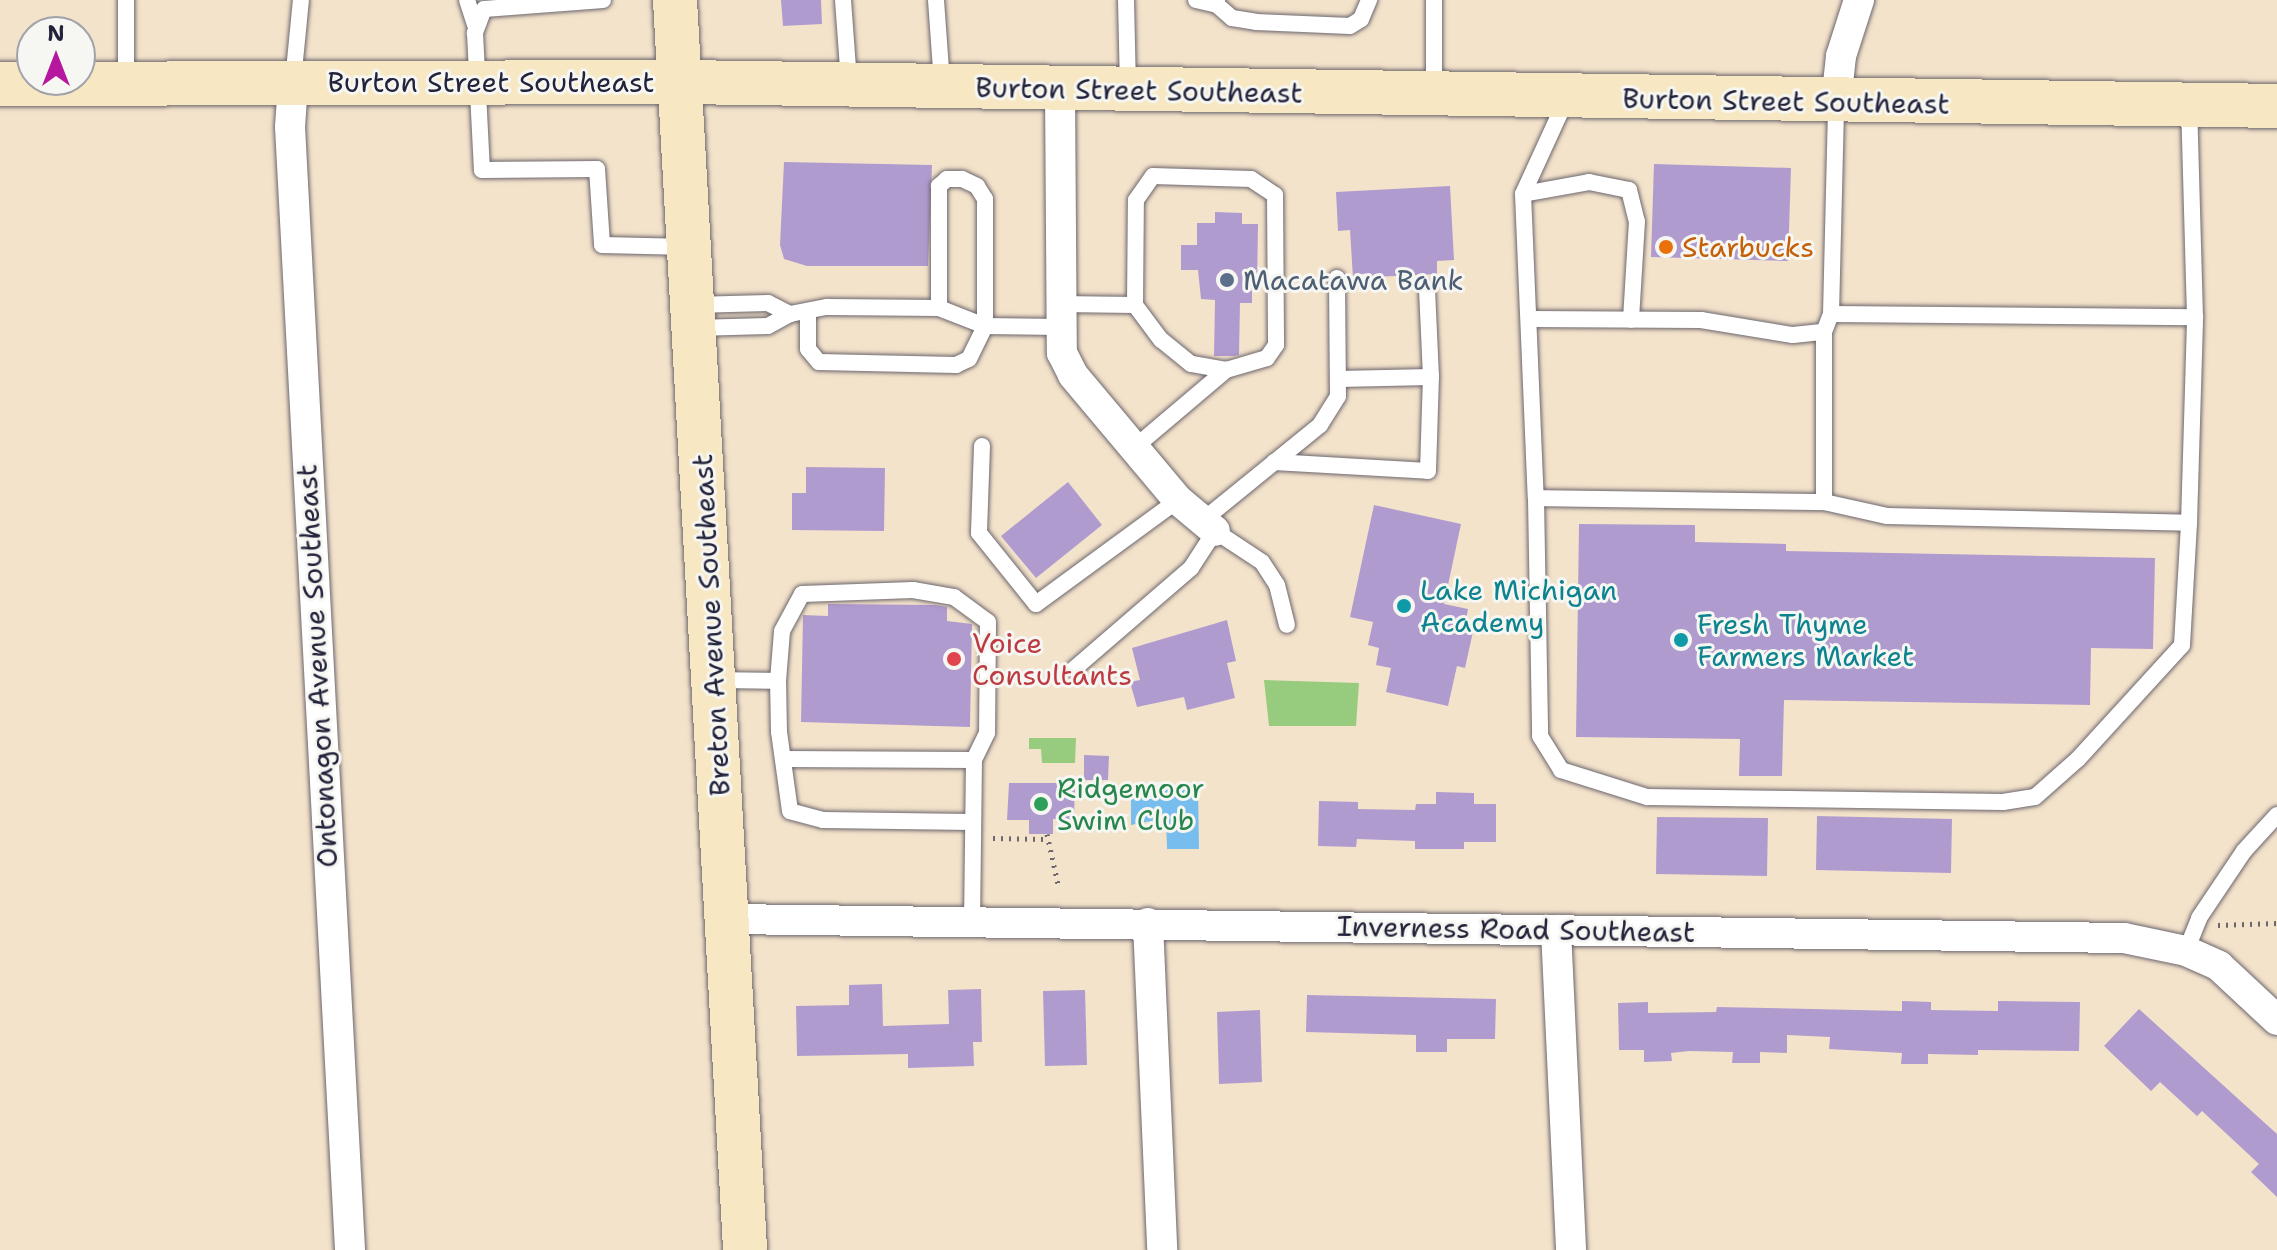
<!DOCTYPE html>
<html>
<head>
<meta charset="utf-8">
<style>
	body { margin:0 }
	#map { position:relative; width:2277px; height:1250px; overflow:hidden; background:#f4e3cb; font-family:"Shantell Sans",sans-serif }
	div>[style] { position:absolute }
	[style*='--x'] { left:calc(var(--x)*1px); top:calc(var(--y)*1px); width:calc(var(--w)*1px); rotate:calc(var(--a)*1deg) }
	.green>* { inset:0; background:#97cc7e }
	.water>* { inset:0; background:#77bdee }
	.building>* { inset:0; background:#b09bcf }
	.path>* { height:5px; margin-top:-2.5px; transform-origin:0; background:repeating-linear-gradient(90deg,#6c666d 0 2px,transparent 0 8px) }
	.roads { filter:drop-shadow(0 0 2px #6c666d) drop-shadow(0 0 2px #6c666d) }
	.lane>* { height:16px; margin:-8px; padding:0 8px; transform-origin:8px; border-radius:8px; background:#fff }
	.street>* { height:30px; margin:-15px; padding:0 15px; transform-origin:15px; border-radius:15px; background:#fff }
	.secondary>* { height:44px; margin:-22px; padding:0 22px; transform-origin:22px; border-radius:22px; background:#f7e8c3 }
	.dots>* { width:22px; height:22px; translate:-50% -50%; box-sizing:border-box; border:4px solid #f6f6f2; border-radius:50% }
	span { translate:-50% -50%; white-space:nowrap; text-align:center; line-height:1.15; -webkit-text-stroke:6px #f6f6f2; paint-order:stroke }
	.street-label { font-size:28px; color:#22223b }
	.food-label { font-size:28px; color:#c56008 }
	.left { translate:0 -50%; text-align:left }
	.service-label { font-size:28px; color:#4e5e75 }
	.culture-label { font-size:28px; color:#0d838f }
	.health-label { font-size:28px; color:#be3a42 }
	.leisure-label { font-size:28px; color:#27864d }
	.north { position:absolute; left:16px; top:16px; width:80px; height:80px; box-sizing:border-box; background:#f6f6f2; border:2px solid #a1a1a9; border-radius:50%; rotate:0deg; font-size:22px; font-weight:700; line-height:32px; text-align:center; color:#22223b }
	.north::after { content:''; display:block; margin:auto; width:28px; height:36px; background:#b5179e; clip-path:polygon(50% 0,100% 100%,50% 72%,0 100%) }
</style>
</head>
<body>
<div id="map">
	<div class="green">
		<div style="clip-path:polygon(1264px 680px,1359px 683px,1356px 726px,1269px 726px)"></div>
		<div style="clip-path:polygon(1029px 738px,1076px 738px,1075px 763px,1042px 763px,1041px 749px,1029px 749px)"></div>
	</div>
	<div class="water">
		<div style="clip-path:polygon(1198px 787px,1199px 849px,1167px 849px,1166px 818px,1131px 825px,1131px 788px)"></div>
	</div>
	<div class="building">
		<div style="clip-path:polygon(781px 0,821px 0,822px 24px,783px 26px)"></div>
		<div style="clip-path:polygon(784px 162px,932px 165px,928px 266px,807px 266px,784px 259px,780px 245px)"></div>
		<div style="clip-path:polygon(1654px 164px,1791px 168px,1788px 261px,1651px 257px)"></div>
		<div style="clip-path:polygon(1450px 186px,1454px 260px,1437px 261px,1437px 274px,1353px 278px,1350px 230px,1338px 231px,1336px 192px)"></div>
		<div style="clip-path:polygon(1215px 212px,1242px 213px,1242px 224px,1258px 224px,1257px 290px,1252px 290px,1252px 303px,1240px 303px,1239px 355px,1234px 356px,1214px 356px,1215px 300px,1201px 299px,1198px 270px,1181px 270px,1181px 245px,1197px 245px,1197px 223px,1215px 223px)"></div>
		<div style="clip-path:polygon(806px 467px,885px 468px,884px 531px,792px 530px,792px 493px,806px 493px)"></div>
		<div style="clip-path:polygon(1068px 482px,1102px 525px,1036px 578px,1001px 536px)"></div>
		<div style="clip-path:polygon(1374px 505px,1461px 524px,1444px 604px,1468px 609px,1465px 625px,1474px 627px,1465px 668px,1457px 666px,1448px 706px,1386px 692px,1391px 668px,1376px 665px,1379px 648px,1368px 645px,1373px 622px,1350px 617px)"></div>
		<div style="clip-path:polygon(1579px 524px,1695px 525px,1695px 542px,1786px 544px,1786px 551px,2155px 558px,2153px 649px,2091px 648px,2090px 705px,1784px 700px,1782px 776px,1739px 776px,1740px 739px,1576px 737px)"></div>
		<div style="clip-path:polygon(828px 604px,935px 605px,947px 607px,947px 621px,972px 624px,970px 727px,801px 722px,803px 615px,828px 616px)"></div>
		<div style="clip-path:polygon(1227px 620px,1236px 661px,1227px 663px,1235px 698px,1187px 710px,1184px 697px,1137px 707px,1130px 682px,1140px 680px,1132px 648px)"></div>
		<div style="clip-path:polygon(1084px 755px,1109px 756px,1108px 780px,1084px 780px)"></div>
		<div style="clip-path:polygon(1009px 783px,1075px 783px,1074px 819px,1053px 819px,1053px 834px,1029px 834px,1029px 820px,1007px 820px)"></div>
		<div style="clip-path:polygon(1436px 792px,1474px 793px,1474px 804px,1496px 804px,1496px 842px,1464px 842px,1464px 849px,1415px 849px,1415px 841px,1357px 839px,1356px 847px,1318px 846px,1319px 801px,1358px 802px,1358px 809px,1415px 810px,1416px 804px,1436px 804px)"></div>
		<div style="clip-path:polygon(1817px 816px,1952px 819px,1951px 873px,1816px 870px)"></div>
		<div style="clip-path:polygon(1657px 817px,1768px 818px,1767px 876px,1656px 874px)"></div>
		<div style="clip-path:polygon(882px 984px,883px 1026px,949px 1024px,948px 990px,981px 989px,982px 1042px,973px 1042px,974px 1066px,908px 1068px,908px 1054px,797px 1056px,796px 1006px,849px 1005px,849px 985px)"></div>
		<div style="clip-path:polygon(1085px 990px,1087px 1065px,1045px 1066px,1043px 991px)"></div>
		<div style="clip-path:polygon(1307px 995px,1496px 999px,1495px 1039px,1447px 1039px,1447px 1052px,1416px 1052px,1416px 1035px,1306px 1032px)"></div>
		<div style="clip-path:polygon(1902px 1001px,1931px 1002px,1931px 1010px,1998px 1011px,1998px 1001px,2080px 1002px,2079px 1051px,1978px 1050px,1978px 1055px,1928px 1054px,1928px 1064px,1901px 1064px,1902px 1053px,1829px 1049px,1830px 1037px,1787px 1035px,1787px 1053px,1760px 1052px,1760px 1063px,1732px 1063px,1733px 1052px,1689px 1051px,1671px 1053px,1672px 1061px,1644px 1062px,1644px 1050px,1619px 1050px,1618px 1003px,1648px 1002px,1648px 1013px,1716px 1012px,1717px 1007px,1902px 1011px)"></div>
		<div style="clip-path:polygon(2139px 1009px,2277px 1134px,2277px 1197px,2251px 1172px,2259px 1164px,2202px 1111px,2197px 1116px,2160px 1082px,2151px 1091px,2104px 1046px)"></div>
		<div style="clip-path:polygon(1260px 1010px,1262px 1082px,1219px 1084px,1217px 1012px)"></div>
	</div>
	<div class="path">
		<div style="--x:1047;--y:834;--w:51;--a:77.6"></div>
		<div style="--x:993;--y:838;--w:55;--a:1"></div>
		<div style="--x:2218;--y:925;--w:59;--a:-1.9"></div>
	</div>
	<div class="roads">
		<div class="lane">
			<div style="--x:467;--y:0;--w:26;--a:72"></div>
			<div style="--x:603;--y:0;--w:119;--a:175.7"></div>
			<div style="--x:484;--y:9;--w:26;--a:111"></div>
			<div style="--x:475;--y:33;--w:137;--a:87.1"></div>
			<div style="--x:482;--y:170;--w:115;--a:-0.5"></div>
			<div style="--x:597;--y:169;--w:76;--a:86.2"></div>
			<div style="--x:602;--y:245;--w:87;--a:1.3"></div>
			<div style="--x:843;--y:0;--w:82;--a:85.8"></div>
			<div style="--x:936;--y:0;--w:84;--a:85.9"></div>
			<div style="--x:1126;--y:0;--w:86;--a:88.7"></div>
			<div style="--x:1196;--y:0;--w:22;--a:13"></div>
			<div style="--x:1217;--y:5;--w:5;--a:-90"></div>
			<div style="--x:1434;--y:0;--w:90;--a:90"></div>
			<div style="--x:1217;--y:5;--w:20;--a:41"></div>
			<div style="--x:1232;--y:18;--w:24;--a:9"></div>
			<div style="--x:1256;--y:22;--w:94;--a:2.4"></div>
			<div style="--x:1350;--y:26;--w:13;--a:-32"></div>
			<div style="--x:1361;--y:19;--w:21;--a:-67"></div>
			<div style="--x:293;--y:81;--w:81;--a:-84.4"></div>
			<div style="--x:126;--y:82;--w:82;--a:-90"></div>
			<div style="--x:1566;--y:100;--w:103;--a:114.6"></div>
			<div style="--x:1523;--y:194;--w:304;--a:87.6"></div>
			<div style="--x:1536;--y:498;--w:288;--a:0.8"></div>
			<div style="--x:1824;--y:502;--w:170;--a:-90"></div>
			<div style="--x:1824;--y:332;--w:19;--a:-69"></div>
			<div style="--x:1831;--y:314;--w:212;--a:-88.6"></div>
			<div style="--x:1153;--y:176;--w:98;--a:1.8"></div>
			<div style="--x:1251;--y:179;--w:29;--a:34"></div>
			<div style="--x:1275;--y:195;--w:150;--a:89.6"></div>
			<div style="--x:1276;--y:345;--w:16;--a:125"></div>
			<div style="--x:1267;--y:358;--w:43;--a:163.7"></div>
			<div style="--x:1226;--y:370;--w:36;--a:-170"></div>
			<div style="--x:1191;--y:364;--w:38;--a:-141"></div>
			<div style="--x:1161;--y:340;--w:44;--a:-126.6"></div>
			<div style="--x:1135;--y:305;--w:105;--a:-89.5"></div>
			<div style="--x:1136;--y:200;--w:29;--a:-55"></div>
			<div style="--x:1523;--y:194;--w:67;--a:-10.3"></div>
			<div style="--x:1589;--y:182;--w:41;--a:11.3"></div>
			<div style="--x:1629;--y:190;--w:32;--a:76"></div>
			<div style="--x:1637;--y:221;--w:99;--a:93.5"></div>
			<div style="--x:1059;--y:304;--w:76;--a:0.8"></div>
			<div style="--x:693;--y:305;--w:75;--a:-1.5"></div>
			<div style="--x:768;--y:303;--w:25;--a:27"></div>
			<div style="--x:790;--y:314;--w:38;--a:-11"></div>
			<div style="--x:827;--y:307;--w:112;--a:0.5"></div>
			<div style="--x:939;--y:308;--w:49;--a:21.4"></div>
			<div style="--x:985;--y:326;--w:75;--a:0.8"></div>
			<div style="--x:808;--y:314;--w:35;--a:90"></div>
			<div style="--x:808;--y:349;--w:17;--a:50"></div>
			<div style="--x:819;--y:362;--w:137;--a:1.3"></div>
			<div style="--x:956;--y:365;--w:14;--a:-25"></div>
			<div style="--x:969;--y:359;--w:37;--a:-64"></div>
			<div style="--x:985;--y:326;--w:127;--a:-90"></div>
			<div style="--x:985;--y:199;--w:15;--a:-122"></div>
			<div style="--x:977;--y:186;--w:17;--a:-155"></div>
			<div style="--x:962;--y:179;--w:15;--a:180"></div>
			<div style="--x:947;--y:179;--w:11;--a:139"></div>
			<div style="--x:939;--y:186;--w:122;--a:90"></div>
			<div style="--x:1831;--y:314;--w:364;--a:0.5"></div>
			<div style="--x:2195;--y:317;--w:210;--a:-91.6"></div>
			<div style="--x:1529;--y:319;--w:172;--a:0.3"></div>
			<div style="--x:1701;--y:320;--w:93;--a:9.3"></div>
			<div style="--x:1793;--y:335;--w:31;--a:-6"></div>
			<div style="--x:695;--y:328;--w:73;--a:-1.6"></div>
			<div style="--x:768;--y:326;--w:25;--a:-29"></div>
			<div style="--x:1338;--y:379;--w:93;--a:-1.2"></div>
			<div style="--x:1431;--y:377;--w:88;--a:-92.6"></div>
			<div style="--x:982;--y:446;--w:87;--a:92"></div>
			<div style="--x:979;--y:533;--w:91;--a:51.2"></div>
			<div style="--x:1036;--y:604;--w:176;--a:-36.2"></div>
			<div style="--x:1134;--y:448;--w:121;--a:-40.3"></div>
			<div style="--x:1274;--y:462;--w:154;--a:3.3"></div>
			<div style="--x:1428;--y:471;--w:94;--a:-88.2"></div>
			<div style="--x:1536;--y:498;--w:238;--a:89"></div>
			<div style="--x:1540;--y:736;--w:40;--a:58"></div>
			<div style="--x:1561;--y:770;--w:90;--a:17.4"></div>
			<div style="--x:1647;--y:797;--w:356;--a:0.8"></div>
			<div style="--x:2003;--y:802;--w:32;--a:-9"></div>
			<div style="--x:2035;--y:797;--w:57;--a:-41.5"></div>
			<div style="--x:2078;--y:759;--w:154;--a:-47.6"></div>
			<div style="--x:2182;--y:645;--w:122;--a:-86.7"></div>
			<div style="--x:1824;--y:502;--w:65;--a:12.5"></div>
			<div style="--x:1887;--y:516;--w:302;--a:1.3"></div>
			<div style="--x:2189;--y:523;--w:206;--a:-88.3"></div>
			<div style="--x:1202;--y:521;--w:152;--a:-39.1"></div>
			<div style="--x:1320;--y:425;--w:34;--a:-58"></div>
			<div style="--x:1338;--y:396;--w:118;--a:-90.5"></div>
			<div style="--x:1074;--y:669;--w:155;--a:-40.8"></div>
			<div style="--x:1191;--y:568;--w:44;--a:-57"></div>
			<div style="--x:1215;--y:531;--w:56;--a:33.4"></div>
			<div style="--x:1262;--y:562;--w:27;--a:57"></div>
			<div style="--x:1277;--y:585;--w:41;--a:76"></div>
			<div style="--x:716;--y:680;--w:62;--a:0.9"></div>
			<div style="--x:783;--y:759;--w:191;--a:0.3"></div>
			<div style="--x:971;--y:822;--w:148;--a:-179.2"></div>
			<div style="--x:823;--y:820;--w:34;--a:-165"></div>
			<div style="--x:790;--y:811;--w:80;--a:-97.9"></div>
			<div style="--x:779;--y:732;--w:51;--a:-91.1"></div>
			<div style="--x:778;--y:681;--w:50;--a:-85.4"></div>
			<div style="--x:782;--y:631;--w:42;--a:-61.6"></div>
			<div style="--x:802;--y:594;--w:111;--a:-2.1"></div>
			<div style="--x:913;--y:590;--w:42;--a:9.7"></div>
			<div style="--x:954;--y:597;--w:42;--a:36.3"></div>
			<div style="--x:988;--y:622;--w:111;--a:90.5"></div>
			<div style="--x:987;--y:733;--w:30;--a:116"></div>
			<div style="--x:974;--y:760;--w:160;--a:90.7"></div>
			<div style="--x:2186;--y:951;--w:35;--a:-68"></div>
			<div style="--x:2199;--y:918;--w:81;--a:-56.1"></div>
			<div style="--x:2244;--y:851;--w:49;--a:-47.5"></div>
		</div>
		<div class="street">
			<div style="--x:293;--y:83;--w:44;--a:93.9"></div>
			<div style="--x:290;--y:127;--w:1125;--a:86.94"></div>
			<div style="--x:1060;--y:89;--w:264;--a:89.6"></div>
			<div style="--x:1062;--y:353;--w:25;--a:63"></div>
			<div style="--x:1073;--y:375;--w:163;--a:50"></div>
			<div style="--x:1178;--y:500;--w:48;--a:40"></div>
			<div style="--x:1836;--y:102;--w:46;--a:-83.8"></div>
			<div style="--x:1841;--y:56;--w:59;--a:-72.2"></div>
			<div style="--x:729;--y:919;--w:1395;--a:0.78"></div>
			<div style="--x:2124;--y:938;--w:63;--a:11.8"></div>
			<div style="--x:2186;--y:951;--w:36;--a:24"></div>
			<div style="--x:2219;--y:966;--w:79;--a:43"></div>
			<div style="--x:1148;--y:923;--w:327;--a:87.5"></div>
			<div style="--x:1556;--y:930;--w:320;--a:87.3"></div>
		</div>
		<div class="secondary">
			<div style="--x:675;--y:0;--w:1252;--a:86.79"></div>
			<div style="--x:0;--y:84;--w:682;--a:-0.17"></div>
			<div style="--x:682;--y:82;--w:1595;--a:0.86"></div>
		</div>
	</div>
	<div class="dots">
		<div style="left:1666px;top:247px;background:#e8710a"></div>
		<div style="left:1227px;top:280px;background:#5c6f8a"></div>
		<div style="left:1404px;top:606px;background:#0f9aa8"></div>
		<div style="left:1681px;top:640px;background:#0f9aa8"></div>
		<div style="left:954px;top:659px;background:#e0444e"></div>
		<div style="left:1041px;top:804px;background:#2e9e5b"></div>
	</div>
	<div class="street-label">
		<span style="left:491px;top:82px">Burton Street Southeast</span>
		<span style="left:1139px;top:90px;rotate:1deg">Burton Street Southeast</span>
		<span style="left:1786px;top:101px;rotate:1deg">Burton Street Southeast</span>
		<span style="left:711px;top:625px;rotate:-93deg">Breton Avenue Southeast</span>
		<span style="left:317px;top:666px;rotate:-93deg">Ontonagon Avenue Southeast</span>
		<span style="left:1516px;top:929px;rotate:1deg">Inverness Road Southeast</span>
	</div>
	<div class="food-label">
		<span class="left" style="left:1682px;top:247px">Starbucks</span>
	</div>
	<div class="service-label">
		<span class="left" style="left:1243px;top:280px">Macatawa Bank</span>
	</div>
	<div class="culture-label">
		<span class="left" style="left:1420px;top:606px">Lake Michigan<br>Academy</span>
		<span class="left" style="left:1697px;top:640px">Fresh Thyme<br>Farmers Market</span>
	</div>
	<div class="health-label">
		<span class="left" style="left:972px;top:659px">Voice<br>Consultants</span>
	</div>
	<div class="leisure-label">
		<span class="left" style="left:1057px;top:804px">Ridgemoor<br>Swim Club</span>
	</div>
	<div class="north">N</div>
</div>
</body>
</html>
